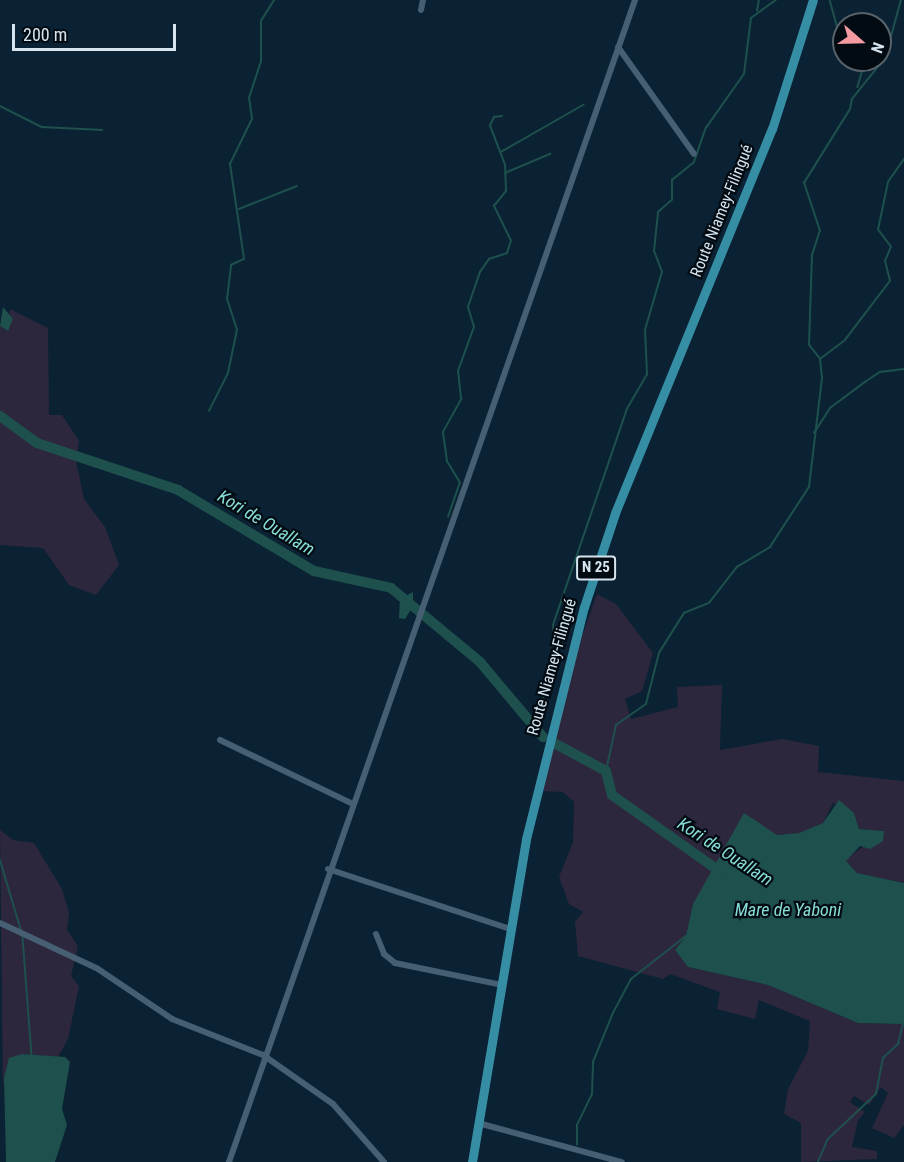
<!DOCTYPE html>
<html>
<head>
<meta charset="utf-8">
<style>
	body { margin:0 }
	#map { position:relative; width:904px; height:1162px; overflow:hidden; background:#0a2233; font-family:"Roboto Condensed",sans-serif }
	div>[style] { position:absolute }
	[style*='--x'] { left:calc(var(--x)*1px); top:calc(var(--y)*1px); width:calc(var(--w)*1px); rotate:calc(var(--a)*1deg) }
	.green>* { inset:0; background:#2d273e }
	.water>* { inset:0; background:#1e514d }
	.stream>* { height:1.5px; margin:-0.75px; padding:0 0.75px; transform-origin:0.75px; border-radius:0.75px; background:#1e514d }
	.river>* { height:10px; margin:-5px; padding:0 5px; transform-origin:5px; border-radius:5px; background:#1e514d }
	.street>* { height:6px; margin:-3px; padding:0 3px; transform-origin:3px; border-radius:3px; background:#465f73 }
	.primary>* { height:9px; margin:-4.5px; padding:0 4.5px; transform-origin:4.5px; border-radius:4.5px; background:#368ea5 }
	span { translate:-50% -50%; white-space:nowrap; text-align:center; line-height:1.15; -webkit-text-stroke:4.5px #030b12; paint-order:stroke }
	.shield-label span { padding:2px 4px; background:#030b12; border:2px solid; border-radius:4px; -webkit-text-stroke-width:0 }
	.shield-label { font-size:15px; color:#d5e4ef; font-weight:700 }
	.street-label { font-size:16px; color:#d5e4ef }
	.water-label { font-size:18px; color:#87ddd6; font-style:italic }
	.north { position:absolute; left:832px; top:12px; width:60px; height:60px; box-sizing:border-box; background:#030b12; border:2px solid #57626a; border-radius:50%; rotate:110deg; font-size:16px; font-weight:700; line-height:24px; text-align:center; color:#d5e4ef }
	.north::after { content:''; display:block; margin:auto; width:21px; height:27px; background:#f49aa0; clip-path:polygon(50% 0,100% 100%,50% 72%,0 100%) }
	.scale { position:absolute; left:12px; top:24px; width:164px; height:27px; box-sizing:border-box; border:3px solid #d5e4ef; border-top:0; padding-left:8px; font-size:18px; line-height:21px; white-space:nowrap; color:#d5e4ef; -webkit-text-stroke:4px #030b12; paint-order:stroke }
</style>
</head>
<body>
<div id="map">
	<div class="green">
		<div style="clip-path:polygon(10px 309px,48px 328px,49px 415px,62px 415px,79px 441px,76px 461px,84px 499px,105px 527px,119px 565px,96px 595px,69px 585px,43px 548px,0 545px,0 326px,7px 331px)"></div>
		<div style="clip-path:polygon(597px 594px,616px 604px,653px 653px,642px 691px,625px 699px,631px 719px,678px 707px,677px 687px,722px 685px,720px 750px,782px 739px,819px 746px,818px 772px,904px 781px,904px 883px,857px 873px,845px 860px,884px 831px,859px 829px,854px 813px,833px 803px,823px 823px,800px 833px,777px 835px,720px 864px,693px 904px,686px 936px,675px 950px,688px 967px,768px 985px,858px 1023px,904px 1024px,904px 1125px,894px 1138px,872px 1128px,888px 1093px,881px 1087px,869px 1105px,854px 1096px,850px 1102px,865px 1112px,858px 1120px,852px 1147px,877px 1151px,877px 1159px,801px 1162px,801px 1123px,784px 1114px,788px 1089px,808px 1051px,810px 1021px,759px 1000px,755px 1019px,717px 1009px,720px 992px,670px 974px,663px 979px,578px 956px,575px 922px,583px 912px,569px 904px,559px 877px,573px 842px,574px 802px,563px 792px,540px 791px,568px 676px)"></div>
		<div style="clip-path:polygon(0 830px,13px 840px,34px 843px,62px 889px,69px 913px,67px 930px,78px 946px,71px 976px,79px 986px,68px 1039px,58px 1057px,22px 1054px,4px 1078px,3px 1092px)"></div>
	</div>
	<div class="water">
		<div style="clip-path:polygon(3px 307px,13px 319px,8px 331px,0 326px)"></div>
		<div style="clip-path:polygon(413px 592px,413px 606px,405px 619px,399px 618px,400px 599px)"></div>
		<div style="clip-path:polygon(839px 800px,854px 813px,859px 829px,884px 831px,883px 841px,870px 849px,860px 846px,846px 861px,857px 873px,904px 883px,904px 1024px,858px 1023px,768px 985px,688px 967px,675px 950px,686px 936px,693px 904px,744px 813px,777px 835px,799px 833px,823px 823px)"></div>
		<div style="clip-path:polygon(22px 1054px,65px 1057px,70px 1062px,62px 1109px,67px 1125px,55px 1162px,6px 1162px,4px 1078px,9px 1058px)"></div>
	</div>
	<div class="stream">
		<div style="--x:830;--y:0;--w:52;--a:74.4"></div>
		<div style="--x:757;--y:11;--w:11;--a:-80"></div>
		<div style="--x:857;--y:60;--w:9;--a:41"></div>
		<div style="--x:864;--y:66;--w:22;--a:106"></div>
		<div style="--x:0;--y:106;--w:47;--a:26.6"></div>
		<div style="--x:42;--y:127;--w:60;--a:2.9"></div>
		<div style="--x:501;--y:152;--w:95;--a:-29.8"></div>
		<div style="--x:505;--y:173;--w:49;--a:-22.9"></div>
		<div style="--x:239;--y:209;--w:62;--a:-21.6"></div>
		<div style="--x:820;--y:359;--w:31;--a:-37"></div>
		<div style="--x:845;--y:340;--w:74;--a:-52.7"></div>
		<div style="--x:890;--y:281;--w:21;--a:-104"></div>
		<div style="--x:885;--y:261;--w:15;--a:-67"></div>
		<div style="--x:891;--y:247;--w:21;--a:-127"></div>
		<div style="--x:878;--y:230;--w:49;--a:-78.2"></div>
		<div style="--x:888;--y:182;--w:28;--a:-55"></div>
		<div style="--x:209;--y:411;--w:42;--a:-63.4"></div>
		<div style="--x:228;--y:373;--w:44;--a:-78.2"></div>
		<div style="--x:237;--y:330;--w:33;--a:-108"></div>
		<div style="--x:227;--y:299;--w:34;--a:-83"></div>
		<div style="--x:231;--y:265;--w:14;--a:-25"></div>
		<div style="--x:244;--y:259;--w:96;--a:-98.4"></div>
		<div style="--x:230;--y:164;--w:50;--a:-63.9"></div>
		<div style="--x:252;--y:119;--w:21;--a:-98"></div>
		<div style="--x:249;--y:98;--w:38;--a:-72"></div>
		<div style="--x:261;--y:62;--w:41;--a:-90"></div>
		<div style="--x:261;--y:21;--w:25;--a:-58"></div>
		<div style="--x:814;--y:433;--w:30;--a:-57"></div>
		<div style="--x:830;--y:408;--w:44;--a:-36.6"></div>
		<div style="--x:865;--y:382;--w:18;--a:-34"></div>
		<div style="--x:880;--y:372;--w:24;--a:-7"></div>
		<div style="--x:448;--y:517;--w:36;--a:-71"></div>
		<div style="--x:460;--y:483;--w:26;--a:-121"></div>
		<div style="--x:447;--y:461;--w:29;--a:-98"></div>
		<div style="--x:443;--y:432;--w:38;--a:-61"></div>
		<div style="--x:461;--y:399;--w:28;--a:-96"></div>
		<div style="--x:458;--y:371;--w:47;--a:-70"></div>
		<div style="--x:474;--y:327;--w:21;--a:-107"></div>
		<div style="--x:468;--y:307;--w:37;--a:-71"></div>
		<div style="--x:480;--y:272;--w:16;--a:-55"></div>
		<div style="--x:489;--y:259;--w:19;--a:-18"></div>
		<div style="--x:507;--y:253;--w:13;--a:-72"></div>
		<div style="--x:511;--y:241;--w:39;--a:-116"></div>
		<div style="--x:494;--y:206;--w:19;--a:-51"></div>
		<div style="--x:506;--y:191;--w:26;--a:-92"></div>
		<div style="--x:505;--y:165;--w:42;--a:-111"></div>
		<div style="--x:490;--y:126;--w:10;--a:-66"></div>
		<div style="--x:494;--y:117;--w:8;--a:-7"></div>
		<div style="--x:535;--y:733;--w:75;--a:-76.9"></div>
		<div style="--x:552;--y:660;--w:35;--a:-88"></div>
		<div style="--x:553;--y:625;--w:228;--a:-71.1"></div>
		<div style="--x:627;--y:409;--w:39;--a:-60"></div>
		<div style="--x:647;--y:375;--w:45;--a:-92.5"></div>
		<div style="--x:645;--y:330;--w:60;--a:-73.7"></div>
		<div style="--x:662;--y:272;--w:22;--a:-111"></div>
		<div style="--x:654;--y:251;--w:39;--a:-84"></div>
		<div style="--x:658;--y:212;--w:18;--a:-41"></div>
		<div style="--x:672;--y:200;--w:20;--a:-90"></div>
		<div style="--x:672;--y:180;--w:28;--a:-39"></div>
		<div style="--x:694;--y:162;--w:36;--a:-71"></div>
		<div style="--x:706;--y:128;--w:66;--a:-54.9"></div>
		<div style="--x:744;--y:74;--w:56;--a:-82.9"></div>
		<div style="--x:751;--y:18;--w:31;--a:-36"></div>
		<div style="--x:606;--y:771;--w:47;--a:-77.7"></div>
		<div style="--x:616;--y:725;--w:37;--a:-35"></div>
		<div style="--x:646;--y:704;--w:53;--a:-75.7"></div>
		<div style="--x:659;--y:653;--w:47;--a:-58"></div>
		<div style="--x:684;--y:613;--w:27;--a:-22"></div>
		<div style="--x:709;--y:603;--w:46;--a:-52.1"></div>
		<div style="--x:737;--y:567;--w:39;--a:-31"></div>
		<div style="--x:770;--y:547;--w:72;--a:-57"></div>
		<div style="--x:809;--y:487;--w:110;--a:-83.2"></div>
		<div style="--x:822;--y:378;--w:19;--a:-96"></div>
		<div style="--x:820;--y:359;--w:18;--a:-128"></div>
		<div style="--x:809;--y:345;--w:90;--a:-88.1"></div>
		<div style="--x:812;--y:255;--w:25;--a:-72"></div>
		<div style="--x:820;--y:231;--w:51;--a:-108.4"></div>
		<div style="--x:804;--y:183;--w:87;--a:-58.1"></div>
		<div style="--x:850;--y:109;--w:10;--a:-79"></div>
		<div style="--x:852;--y:99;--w:53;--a:-51.2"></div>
		<div style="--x:885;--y:58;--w:60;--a:-74.6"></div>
		<div style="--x:0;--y:859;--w:73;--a:73.3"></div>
		<div style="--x:23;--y:937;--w:121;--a:85.7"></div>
		<div style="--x:577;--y:1145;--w:20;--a:-90"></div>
		<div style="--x:577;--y:1125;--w:34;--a:-64"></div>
		<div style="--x:592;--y:1094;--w:32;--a:-88"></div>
		<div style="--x:593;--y:1062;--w:53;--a:-67.8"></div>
		<div style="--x:613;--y:1013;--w:38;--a:-62"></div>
		<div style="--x:631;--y:979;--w:70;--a:-38"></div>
		<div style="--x:818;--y:1162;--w:25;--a:-67"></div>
		<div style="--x:828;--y:1139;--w:66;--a:-43.2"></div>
		<div style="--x:876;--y:1094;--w:37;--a:-79"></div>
		<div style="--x:883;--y:1058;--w:21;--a:-43"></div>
		<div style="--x:898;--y:1044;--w:21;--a:-76"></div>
	</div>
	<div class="river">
		<div style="--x:0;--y:416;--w:46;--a:36.1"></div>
		<div style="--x:37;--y:443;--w:149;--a:18.4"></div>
		<div style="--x:178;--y:490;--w:158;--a:30.8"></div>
		<div style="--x:314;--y:571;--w:79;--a:12.4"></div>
		<div style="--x:391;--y:588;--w:116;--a:39.7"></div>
		<div style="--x:480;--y:662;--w:98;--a:50"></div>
		<div style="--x:552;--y:742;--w:61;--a:28.2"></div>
		<div style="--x:606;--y:771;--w:25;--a:76"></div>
		<div style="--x:612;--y:795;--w:142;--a:35.3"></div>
	</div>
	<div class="street">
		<div style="--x:421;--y:10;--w:10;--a:-79"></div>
		<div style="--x:618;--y:47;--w:131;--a:54.6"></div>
		<div style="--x:220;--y:740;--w:145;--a:25.7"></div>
		<div style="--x:328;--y:869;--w:193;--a:18.2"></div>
		<div style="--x:0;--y:923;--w:108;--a:25.1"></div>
		<div style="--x:98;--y:969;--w:89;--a:34"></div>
		<div style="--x:172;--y:1019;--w:98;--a:21.6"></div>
		<div style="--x:263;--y:1055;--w:85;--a:35"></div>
		<div style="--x:333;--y:1104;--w:77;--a:48.7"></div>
		<div style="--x:376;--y:934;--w:22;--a:68"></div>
		<div style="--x:384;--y:954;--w:14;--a:39"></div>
		<div style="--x:395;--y:963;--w:109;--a:11.6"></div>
		<div style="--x:478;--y:1123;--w:149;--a:15.2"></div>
		<div style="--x:229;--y:1162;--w:1231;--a:-70.74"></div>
	</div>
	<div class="primary">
		<div style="--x:472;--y:1162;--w:327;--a:-80.5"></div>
		<div style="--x:526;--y:839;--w:239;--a:-76"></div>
		<div style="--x:584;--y:607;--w:99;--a:-71.7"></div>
		<div style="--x:615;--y:513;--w:415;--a:-67.8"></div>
		<div style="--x:772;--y:129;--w:135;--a:-72.4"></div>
	</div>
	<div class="shield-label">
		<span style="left:596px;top:568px">N 25</span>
	</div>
	<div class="street-label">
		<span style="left:722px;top:211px;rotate:-68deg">Route Niamey-Filingué</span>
		<span style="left:552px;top:667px;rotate:-74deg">Route Niamey-Filingué</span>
	</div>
	<div class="water-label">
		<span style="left:266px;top:523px;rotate:31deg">Kori de Ouallam</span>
		<span style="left:725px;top:852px;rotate:33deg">Kori de Ouallam</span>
		<span style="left:788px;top:910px">Mare de Yaboni</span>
	</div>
	<div class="north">N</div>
	<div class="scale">200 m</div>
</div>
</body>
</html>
